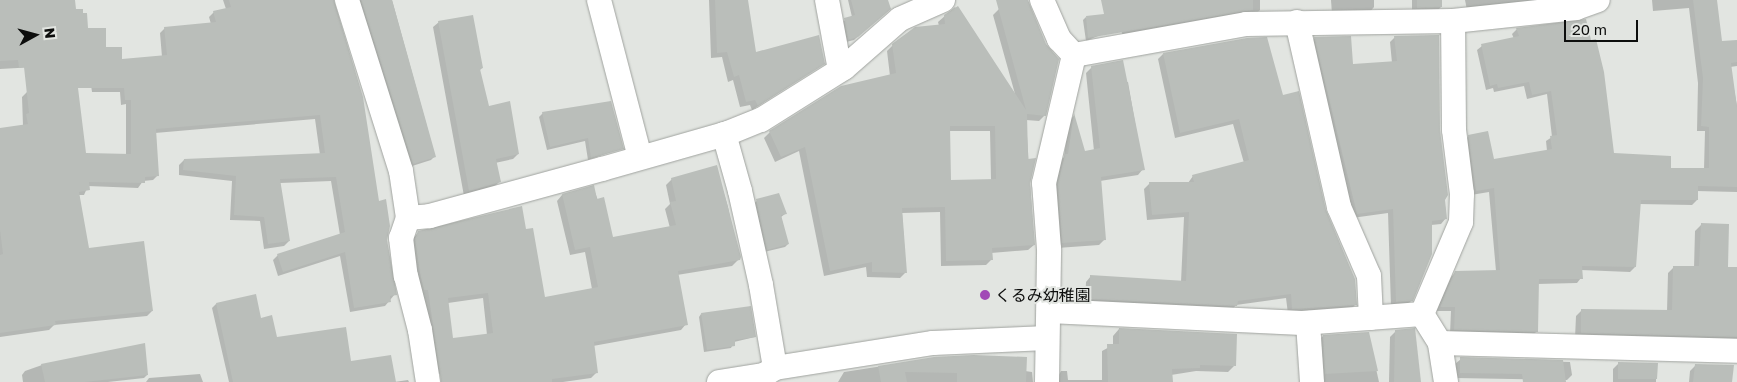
<!DOCTYPE html>
<html>
<head>
<meta charset="utf-8">
<style>
	body { margin:0 }
	#map { position:relative; width:1737px; height:382px; overflow:hidden; background:#e2e5e1; font-family:"Golos Text","Noto Sans JP",sans-serif }
	div>[style] { position:absolute }
	[style*='--x'] { left:calc(var(--x)*1px); top:calc(var(--y)*1px); width:calc(var(--w)*1px); rotate:calc(var(--a)*1deg) }
	.shadow>* { inset:0; background:#0003 }
	.building>* { inset:0; background:#babeba }
	.roads { filter:drop-shadow(0 0 1px #a0a39f) drop-shadow(0 0 1px #a0a39f) }
	.street>* { height:24px; margin:-12px; padding:0 12px; transform-origin:12px; border-radius:12px; background:#fff }
	.dots>* { width:14px; height:14px; translate:-50% -50%; box-sizing:border-box; border:2px solid #e2e5e1; border-radius:50% }
	span { translate:-50% -50%; white-space:nowrap; text-align:center; line-height:1.15; -webkit-text-stroke:4px #e2e5e1; paint-order:stroke }
	.poi-label { font-size:16px; color:#0d0e0d }
	.left { translate:0 -50%; text-align:left }
	.north { position:absolute; left:10px; top:10px; width:50px; height:50px; -webkit-text-stroke:4px #e2e5e1; paint-order:stroke; rotate:83deg; font-size:14px; font-weight:700; line-height:20px; text-align:center; color:#0d0e0d }
	.north::after { content:''; display:block; margin:auto; width:18px; height:22px; background:#0d0e0d; clip-path:polygon(50% 0,100% 100%,50% 72%,0 100%) }
	.scale { position:absolute; left:1564px; top:20px; width:74px; height:22px; box-sizing:border-box; border:2px solid #0d0e0d; border-top:0; padding-left:6px; font-size:15px; line-height:18px; white-space:nowrap; color:#0d0e0d; -webkit-text-stroke:4px #e2e5e1; paint-order:stroke }
</style>
</head>
<body>
<div id="map">
	<div class="shadow">
		<div style="clip-path:polygon(223px 0,333px 0,378px 202px,395px 294px,385px 306px,350px 312px,340px 256px,278px 276px,273px 260px,278px 255px,340px 235px,331px 181px,280px 183px,289px 241px,284px 246px,264px 249px,260px 221px,230px 220px,232px 181px,179px 175px,179px 165px,184px 160px,320px 155px,315px 119px,155px 133px,158px 175px,153px 180px,143px 181px,138px 188px,88px 186px,84px 195px,79px 195px,88px 249px,152px 311px,147px 316px,54px 325px,49px 330px,0 337px,0 129px,23px 126px,22px 97px,27px 92px,85px 154px,126px 155px,126px 104px,121px 105px,120px 92px,92px 92px,88px 64px,0 69px,0 32px,105px 48px,120px 61px,162px 57px,160px 33px,165px 28px,211px 24px,209px 17px,214px 12px,226px 9px)"></div>
		<div style="clip-path:polygon(357px 0,392px 0,435px 156px,431px 160px,409px 167px)"></div>
		<div style="clip-path:polygon(709px 0,747px 0,755px 53px,824px 63px,752px 110px,750px 105px,740px 107px,733px 80px,728px 82px,722px 57px,711px 58px)"></div>
		<div style="clip-path:polygon(848px 0,887px 0,886px 11px,854px 40px,846px 42px,842px 22px,852px 17px)"></div>
		<div style="clip-path:polygon(1111px 0,1260px 0,1260px 10px,1255px 15px,1123px 36px)"></div>
		<div style="clip-path:polygon(1331px 0,1374px 0,1374px 7px,1369px 13px,1332px 14px)"></div>
		<div style="clip-path:polygon(1412px 0,1441px 0,1441px 7px,1436px 12px,1412px 13px)"></div>
		<div style="clip-path:polygon(1465px 0,1562px 0,1467px 10px)"></div>
		<div style="clip-path:polygon(1652px 0,1716px 0,1721px 43px,1737px 41px,1737px 66px,1730px 67px,1737px 106px,1737px 192px,1696px 191px,1697px 200px,1692px 205px,1639px 204px,1635px 267px,1630px 272px,1581px 270px,1581px 278px,1577px 283px,1537px 284px,1537px 331px,1532px 336px,1450px 334px,1451px 311px,1436px 311px,1451px 277px,1456px 272px,1496px 271px,1489px 192px,1471px 195px,1464px 141px,1469px 136px,1493px 160px,1547px 151px,1546px 141px,1552px 137px,1547px 94px,1527px 99px,1524px 86px,1494px 92px,1493px 88px,1486px 90px,1477px 50px,1482px 46px,1514px 39px,1512px 34px,1517px 29px,1613px 154px,1670px 170px,1704px 169px,1705px 131px,1697px 131px,1698px 83px,1689px 8px,1653px 11px)"></div>
		<div style="clip-path:polygon(evenodd,955px 7px,1015px 94px,993px 15px,999px 9px,1045px 115px,1039px 121px,1026px 120px,1034px 245px,1028px 250px,991px 253px,991px 260px,986px 265px,941px 266px,940px 212px,902px 213px,906px 272px,900px 278px,867px 277px,866px 267px,824px 276px,799px 151px,775px 162px,764px 138px,770px 132px,890px 76px,887px 51px,893px 45px,939px 26px,938px 22px,955px 7px,949px 131px,990px 131px,991px 180px,950px 182px,949px 131px)"></div>
		<div style="clip-path:polygon(1086px 17px,1098px 36px,1086px 41px,1083px 20px)"></div>
		<div style="clip-path:polygon(439px 22px,482px 68px,479px 71px,488px 108px,518px 154px,513px 159px,495px 163px,499px 182px,494px 187px,464px 196px,433px 27px)"></div>
		<div style="clip-path:polygon(1395px 37px,1439px 130px,1446px 218px,1441px 224px,1431px 225px,1412px 300px,1406px 306px,1391px 307px,1388px 213px,1352px 218px,1310px 43px,1315px 38px,1352px 66px,1392px 63px,1390px 42px)"></div>
		<div style="clip-path:polygon(1163px 54px,1282px 97px,1355px 305px,1350px 310px,1288px 314px,1286px 298px,1236px 305px,1231px 311px,1085px 304px,1086px 282px,1091px 276px,1181px 282px,1184px 217px,1147px 220px,1144px 189px,1150px 183px,1188px 183px,1193px 176px,1244px 163px,1233px 124px,1175px 138px,1158px 59px)"></div>
		<div style="clip-path:polygon(1092px 67px,1118px 83px,1128px 82px,1143px 169px,1138px 175px,1100px 181px,1105px 239px,1099px 245px,1057px 248px,1053px 191px,1060px 161px,1064px 157px,1069px 120px,1074px 116px,1084px 153px,1094px 151px,1086px 73px)"></div>
		<div style="clip-path:polygon(543px 113px,622px 148px,588px 160px,585px 141px,547px 150px,539px 117px)"></div>
		<div style="clip-path:polygon(evenodd,716px 167px,728px 207px,738px 260px,732px 266px,677px 275px,686px 324px,681px 330px,593px 346px,597px 372px,591px 378px,563px 382px,460px 382px,459px 373px,435px 374px,418px 295px,413px 238px,419px 232px,544px 298px,592px 289px,585px 252px,570px 255px,557px 201px,562px 195px,593px 187px,612px 238px,670px 228px,665px 209px,670px 204px,666px 185px,672px 179px,716px 167px,483px 298px,487px 335px,452px 340px,448px 303px,483px 298px)"></div>
		<div style="clip-path:polygon(757px 201px,785px 214px,781px 217px,788px 244px,785px 247px,764px 252px,754px 203px)"></div>
		<div style="clip-path:polygon(1701px 225px,1727px 268px,1737px 268px,1737px 344px,1575px 338px,1576px 316px,1582px 310px,1667px 311px,1668px 273px,1674px 267px,1694px 268px,1695px 231px)"></div>
		<div style="clip-path:polygon(216px 304px,260px 319px,276px 339px,342px 382px,229px 382px,212px 308px)"></div>
		<div style="clip-path:polygon(701px 314px,755px 337px,734px 342px,731px 348px,704px 352px,699px 317px)"></div>
		<div style="clip-path:polygon(1119px 329px,1234px 366px,1228px 372px,1196px 371px,1171px 375px,1171px 382px,1055px 382px,1061px 371px,1067px 371px,1068px 380px,1102px 380px,1102px 351px,1113px 345px,1113px 336px)"></div>
		<div style="clip-path:polygon(1396px 331px,1418px 382px,1389px 382px,1390px 337px)"></div>
		<div style="clip-path:polygon(1368px 333px,1379px 382px,1320px 382px,1317px 342px,1323px 336px)"></div>
		<div style="clip-path:polygon(934px 358px,1032px 372px,1033px 382px,838px 382px,844px 372px)"></div>
		<div style="clip-path:polygon(1461px 359px,1570px 362px,1572px 375px,1567px 380px,1455px 378px,1455px 364px)"></div>
		<div style="clip-path:polygon(1619px 363px,1656px 364px,1656px 382px,1613px 382px,1613px 369px)"></div>
		<div style="clip-path:polygon(42px 365px,147px 375px,144px 378px,108px 382px,23px 382px,22px 375px,25px 371px)"></div>
		<div style="clip-path:polygon(1696px 365px,1731px 382px,1689px 382px,1690px 371px)"></div>
		<div style="clip-path:polygon(200px 374px,203px 382px,146px 382px,149px 378px)"></div>
		<div style="clip-path:polygon(408px 380px,409px 382px,367px 382px,394px 382px)"></div>
	</div>
	<div class="building">
		<div style="clip-path:polygon(evenodd,0 0,75px 0,76px 9px,83px 9px,83px 13px,87px 13px,88px 28px,106px 28px,106px 47px,122px 47px,122px 59px,167px 55px,164px 27px,216px 22px,213px 11px,231px 7px,229px 0,334px 0,363px 97px,379px 201px,386px 199px,390px 226px,387px 240px,397px 295px,390px 296px,391px 302px,354px 308px,345px 252px,283px 272px,277px 254px,345px 232px,336px 177px,280px 179px,290px 241px,268px 244px,264px 217px,234px 215px,236px 176px,183px 170px,184px 159px,325px 153px,320px 115px,156px 129px,159px 176px,145px 177px,145px 183px,89px 182px,90px 190px,79px 192px,89px 248px,144px 241px,153px 311px,55px 321px,56px 325px,0 333px,0 255px,3px 254px,0 230px,0 128px,28px 124px,26px 114px,29px 113px,24px 67px,19px 68px,18px 60px,0 61px,0 0,78px 88px,124px 88px,125px 100px,131px 100px,131px 154px,86px 153px,78px 88px)"></div>
		<div style="clip-path:polygon(361px 0,392px 0,436px 157px,413px 164px)"></div>
		<div style="clip-path:polygon(715px 0,748px 0,756px 52px,819px 35px,825px 64px,758px 106px,755px 100px,746px 102px,739px 75px,734px 77px,727px 52px,717px 53px)"></div>
		<div style="clip-path:polygon(851px 0,888px 0,891px 9px,858px 37px,848px 40px,844px 18px,855px 15px)"></div>
		<div style="clip-path:polygon(evenodd,996px 0,1028px 0,1046px 44px,1059px 59px,1046px 116px,1027px 114px,1028px 159px,1036px 158px,1030px 184px,1035px 245px,992px 248px,993px 260px,946px 261px,945px 207px,902px 208px,907px 273px,872px 272px,872px 262px,830px 271px,805px 147px,781px 157px,769px 131px,841px 86px,896px 73px,892px 44px,915px 27px,945px 24px,944px 15px,958px 6px,1026px 110px,996px 0,950px 126px,995px 126px,996px 179px,951px 180px,950px 126px)"></div>
		<div style="clip-path:polygon(1101px 0,1253px 0,1253px 10px,1088px 38px,1086px 16px,1104px 14px)"></div>
		<div style="clip-path:polygon(1417px 0,1442px 0,1442px 7px,1417px 8px)"></div>
		<div style="clip-path:polygon(1693px 0,1717px 0,1722px 41px,1737px 40px,1737px 62px,1731px 63px,1737px 107px,1737px 187px,1698px 186px,1698px 200px,1641px 200px,1636px 267px,1582px 266px,1583px 279px,1539px 279px,1538px 332px,1454px 330px,1455px 307px,1440px 307px,1455px 271px,1500px 270px,1494px 188px,1476px 191px,1468px 135px,1488px 131px,1494px 159px,1552px 149px,1550px 136px,1557px 135px,1551px 91px,1532px 95px,1529px 82px,1498px 88px,1497px 84px,1490px 86px,1481px 44px,1519px 36px,1516px 28px,1586px 19px,1591px 40px,1596px 39px,1604px 72px,1614px 153px,1671px 156px,1671px 168px,1709px 168px,1709px 127px,1701px 126px,1703px 78px)"></div>
		<div style="clip-path:polygon(473px 15px,483px 68px,480px 69px,489px 106px,510px 101px,519px 154px,496px 159px,501px 182px,469px 191px,438px 21px)"></div>
		<div style="clip-path:polygon(1439px 35px,1440px 130px,1448px 195px,1445px 200px,1447px 219px,1432px 221px,1432px 254px,1413px 301px,1396px 302px,1393px 209px,1357px 214px,1314px 37px,1351px 36px,1353px 64px,1397px 61px,1394px 36px)"></div>
		<div style="clip-path:polygon(1267px 37px,1283px 95px,1299px 91px,1326px 210px,1355px 279px,1357px 305px,1292px 309px,1291px 294px,1238px 301px,1237px 306px,1090px 299px,1090px 275px,1186px 281px,1189px 212px,1152px 215px,1149px 182px,1194px 182px,1192px 175px,1249px 160px,1239px 119px,1180px 133px,1163px 53px,1247px 38px)"></div>
		<div style="clip-path:polygon(1123px 60px,1145px 170px,1101px 177px,1106px 240px,1062px 243px,1058px 184px,1065px 154px,1068px 154px,1074px 113px,1085px 151px,1100px 148px,1091px 66px)"></div>
		<div style="clip-path:polygon(611px 101px,624px 149px,591px 158px,588px 138px,550px 147px,542px 112px)"></div>
		<div style="clip-path:polygon(evenodd,717px 165px,741px 257px,740px 260px,678px 271px,688px 325px,594px 342px,598px 373px,552px 379px,552px 382px,441px 382px,428px 290px,424px 290px,420px 273px,415px 239px,418px 231px,522px 206px,526px 229px,533px 228px,545px 297px,598px 287px,590px 247px,575px 250px,562px 194px,594px 185px,597px 199px,604px 197px,613px 237px,676px 225px,670px 202px,676px 201px,671px 178px,717px 165px,488px 293px,493px 333px,453px 338px,448px 298px,488px 293px)"></div>
		<div style="clip-path:polygon(779px 193px,787px 214px,781px 215px,789px 244px,767px 250px,756px 199px)"></div>
		<div style="clip-path:polygon(1701px 223px,1729px 224px,1728px 267px,1737px 267px,1737px 337px,1581px 333px,1581px 309px,1672px 310px,1673px 266px,1699px 266px)"></div>
		<div style="clip-path:polygon(256px 294px,261px 318px,272px 315px,277px 337px,346px 327px,351px 361px,391px 355px,396px 382px,233px 382px,216px 303px)"></div>
		<div style="clip-path:polygon(751px 306px,756px 337px,735px 340px,735px 346px,707px 350px,701px 313px)"></div>
		<div style="clip-path:polygon(1119px 328px,1237px 334px,1236px 366px,1200px 365px,1200px 368px,1172px 369px,1173px 382px,1108px 382px,1107px 344px,1119px 344px)"></div>
		<div style="clip-path:polygon(1415px 328px,1421px 382px,1394px 382px,1395px 330px)"></div>
		<div style="clip-path:polygon(1369px 332px,1378px 371px,1325px 374px,1323px 335px)"></div>
		<div style="clip-path:polygon(145px 343px,148px 375px,85px 382px,45px 382px,41px 364px)"></div>
		<div style="clip-path:polygon(974px 355px,1027px 357px,1026px 382px,957px 382px,957px 373px,905px 372px,907px 382px,881px 382px,878px 366px,934px 357px)"></div>
		<div style="clip-path:polygon(1460px 357px,1563px 360px,1566px 382px,1523px 382px,1522px 374px,1460px 373px)"></div>
		<div style="clip-path:polygon(1618px 362px,1658px 363px,1657px 379px,1618px 379px)"></div>
		<div style="clip-path:polygon(1695px 364px,1734px 365px,1732px 382px,1693px 382px)"></div>
	</div>
	<div class="roads">
		<div class="street">
			<div style="--x:347;--y:0;--w:179;--a:72.5"></div>
			<div style="--x:401;--y:171;--w:48;--a:81.5"></div>
			<div style="--x:408;--y:218;--w:21;--a:109"></div>
			<div style="--x:401;--y:238;--w:38;--a:83"></div>
			<div style="--x:406;--y:276;--w:56;--a:75.5"></div>
			<div style="--x:420;--y:330;--w:53;--a:81.3"></div>
			<div style="--x:599;--y:0;--w:162;--a:75.4"></div>
			<div style="--x:827;--y:0;--w:71;--a:79.5"></div>
			<div style="--x:1042;--y:0;--w:43;--a:66.4"></div>
			<div style="--x:1059;--y:39;--w:22;--a:47"></div>
			<div style="--x:1297;--y:22;--w:190;--a:77.2"></div>
			<div style="--x:1339;--y:207;--w:75;--a:66.5"></div>
			<div style="--x:1369;--y:276;--w:42;--a:87.3"></div>
			<div style="--x:1074;--y:55;--w:175;--a:-10.2"></div>
			<div style="--x:1246;--y:24;--w:207;--a:-0.8"></div>
			<div style="--x:1453;--y:21;--w:124;--a:-6"></div>
			<div style="--x:1576;--y:8;--w:23;--a:-20"></div>
			<div style="--x:724;--y:134;--w:59;--a:74.3"></div>
			<div style="--x:740;--y:191;--w:96;--a:77.4"></div>
			<div style="--x:761;--y:285;--w:84;--a:80.4"></div>
			<div style="--x:408;--y:218;--w:22;--a:-5"></div>
			<div style="--x:430;--y:216;--w:178;--a:-15.3"></div>
			<div style="--x:602;--y:169;--w:131;--a:-15.9"></div>
			<div style="--x:728;--y:133;--w:35;--a:-22"></div>
			<div style="--x:761;--y:120;--w:98;--a:-32.1"></div>
			<div style="--x:844;--y:68;--w:74;--a:-41.2"></div>
			<div style="--x:900;--y:19;--w:47;--a:-23.8"></div>
			<div style="--x:1049;--y:311;--w:253;--a:2.7"></div>
			<div style="--x:1302;--y:323;--w:120;--a:-4.3"></div>
			<div style="--x:1308;--y:323;--w:59;--a:86.1"></div>
			<div style="--x:1440;--y:343;--w:297;--a:1.5"></div>
			<div style="--x:719;--y:382;--w:46;--a:-8.8"></div>
			<div style="--x:764;--y:375;--w:13;--a:-32"></div>
			<div style="--x:775;--y:368;--w:160;--a:-9"></div>
			<div style="--x:933;--y:343;--w:114;--a:-2.5"></div>
			<div style="--x:1047;--y:382;--w:133;--a:-89.1"></div>
			<div style="--x:1049;--y:249;--w:66;--a:-94.3"></div>
			<div style="--x:1044;--y:183;--w:131;--a:-76.8"></div>
			<div style="--x:1446;--y:382;--w:39;--a:-99"></div>
			<div style="--x:1440;--y:343;--w:34;--a:-122"></div>
			<div style="--x:1422;--y:314;--w:100;--a:-67"></div>
			<div style="--x:1461;--y:222;--w:28;--a:-88"></div>
			<div style="--x:1462;--y:194;--w:64;--a:-97.1"></div>
			<div style="--x:1454;--y:130;--w:109;--a:-90.5"></div>
		</div>
	</div>
	<div class="dots">
		<div style="left:985px;top:295px;background:#a149b6"></div>
	</div>
	<div class="poi-label">
		<span class="left" style="left:995px;top:295px">くるみ幼稚園</span>
	</div>
	<div class="north">N</div>
	<div class="scale">20 m</div>
</div>
</body>
</html>
